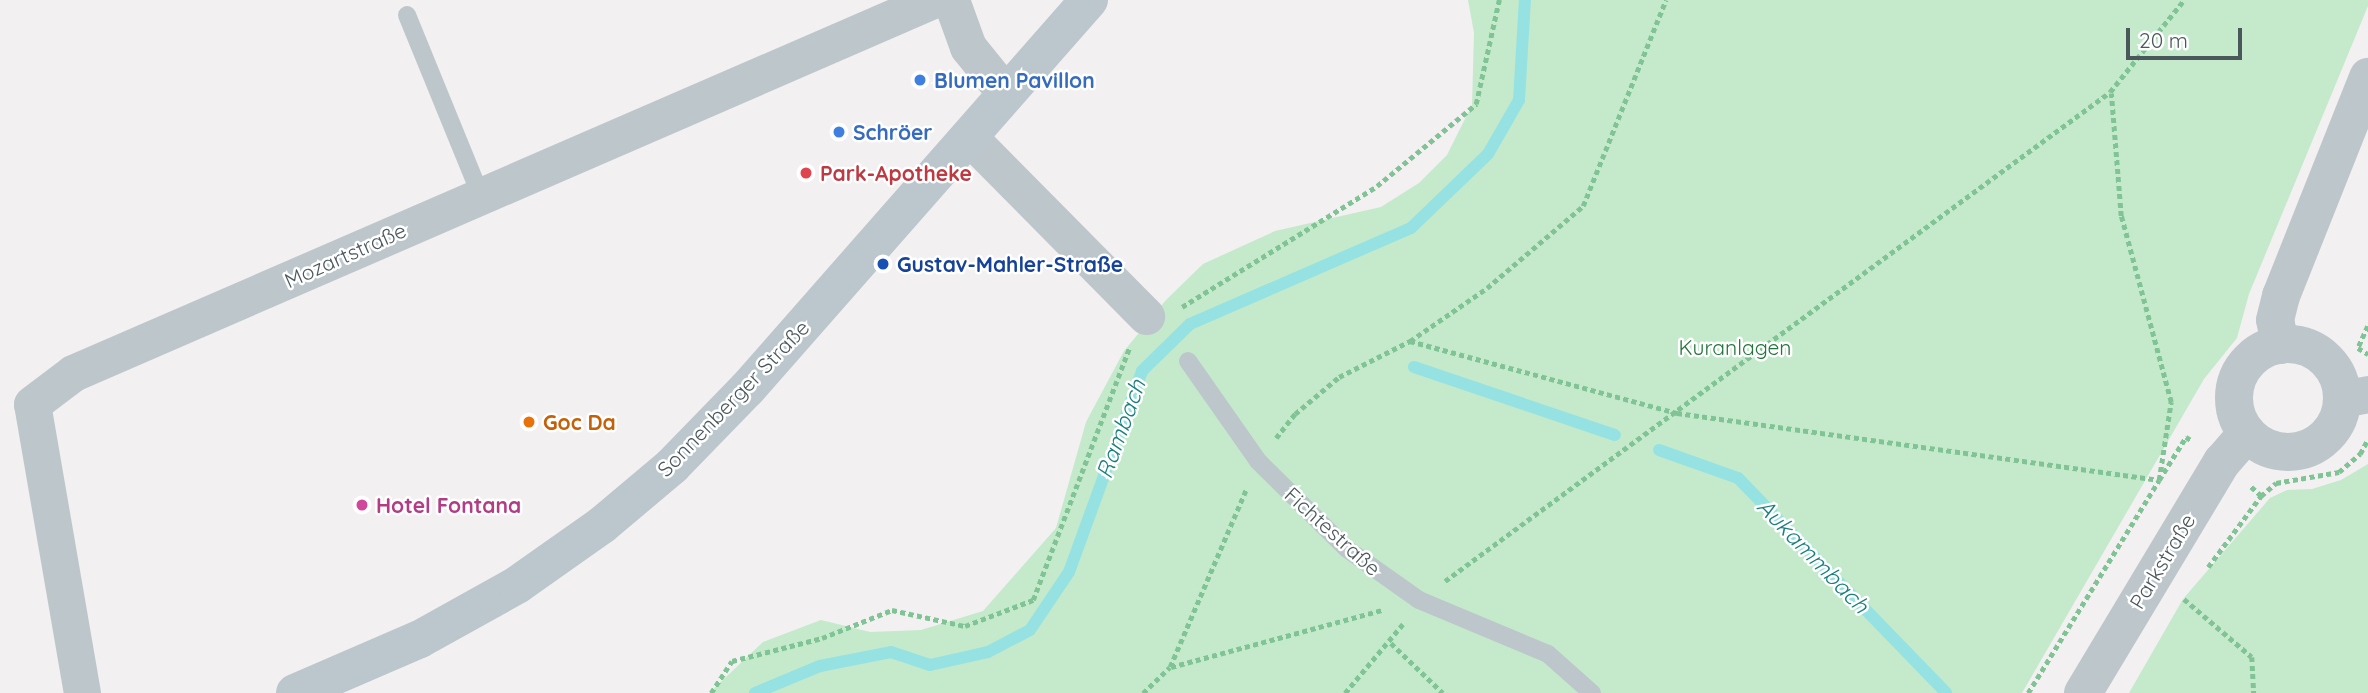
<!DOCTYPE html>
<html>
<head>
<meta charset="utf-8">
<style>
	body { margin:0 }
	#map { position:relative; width:2368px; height:693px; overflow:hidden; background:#f2f0f1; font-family:Quicksand,sans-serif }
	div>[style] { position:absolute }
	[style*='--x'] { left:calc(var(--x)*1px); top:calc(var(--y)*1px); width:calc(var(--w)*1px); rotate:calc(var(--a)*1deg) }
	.green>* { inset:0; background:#c4eacb }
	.stream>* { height:12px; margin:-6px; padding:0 6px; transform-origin:6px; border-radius:6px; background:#96e2e2 }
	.path>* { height:4.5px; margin-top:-2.25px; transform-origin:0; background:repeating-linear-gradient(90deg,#80c495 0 5px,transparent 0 8.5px) }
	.service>* { height:18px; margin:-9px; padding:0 9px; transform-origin:9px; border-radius:9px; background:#bdc7cb }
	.minor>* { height:37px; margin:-18.5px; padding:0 18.5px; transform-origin:18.5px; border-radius:18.5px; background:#bdc7cb }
	.tertiary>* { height:38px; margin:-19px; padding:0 19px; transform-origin:19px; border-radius:19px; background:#bdc7cb }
	.tertiary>.ring { margin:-19px; padding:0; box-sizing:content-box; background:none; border:38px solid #bdc7cb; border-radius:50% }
	.secondary>* { height:38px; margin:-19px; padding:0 19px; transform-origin:19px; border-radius:19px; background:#bbc7cc }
	.dots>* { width:19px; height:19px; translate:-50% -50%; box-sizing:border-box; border:4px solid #fff; border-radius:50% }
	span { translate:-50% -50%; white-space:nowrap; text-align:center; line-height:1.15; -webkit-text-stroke:5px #fff; paint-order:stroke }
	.shop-label { font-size:21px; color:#366cbe; font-weight:700 }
	.left { translate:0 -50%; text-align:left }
	.health-label { font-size:21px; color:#be3a42; font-weight:700 }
	.street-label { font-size:21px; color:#4a575b }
	.transit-label { font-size:21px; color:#164399; font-weight:700 }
	.park-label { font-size:21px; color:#23753b }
	.food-label { font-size:21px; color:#c56008; font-weight:700 }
	.hotel-label { font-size:21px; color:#b23c85; font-weight:700 }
	.water-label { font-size:23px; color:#1b7f7f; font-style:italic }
	.scale { position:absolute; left:2126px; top:28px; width:116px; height:32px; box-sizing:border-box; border:4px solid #4a575b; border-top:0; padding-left:9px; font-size:21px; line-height:24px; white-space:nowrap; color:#4a575b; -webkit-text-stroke:5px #fff; paint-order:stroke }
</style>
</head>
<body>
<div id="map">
	<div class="green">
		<div style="clip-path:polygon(1468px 0,2368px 0,2368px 6px,2249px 294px,2237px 338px,2204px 379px,2022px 693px,709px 693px,763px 642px,821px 620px,870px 632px,921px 630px,983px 611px,1056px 528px,1086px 422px,1124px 351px,1166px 300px,1203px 264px,1275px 231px,1381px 207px,1419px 183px,1447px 155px,1472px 105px,1474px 33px)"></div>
		<div style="clip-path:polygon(2368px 464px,2368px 693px,2129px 693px,2183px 599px,2270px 498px,2287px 490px,2312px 489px,2341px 480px)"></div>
	</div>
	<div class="stream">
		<div style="--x:1414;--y:367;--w:212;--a:18.7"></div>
		<div style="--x:1659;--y:450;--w:84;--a:19.5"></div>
		<div style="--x:1738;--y:478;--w:299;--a:45.9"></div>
		<div style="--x:755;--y:693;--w:70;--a:-22.6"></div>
		<div style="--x:820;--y:666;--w:72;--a:-11.2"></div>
		<div style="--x:891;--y:652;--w:41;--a:18.4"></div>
		<div style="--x:930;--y:665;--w:59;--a:-12.6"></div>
		<div style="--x:988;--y:652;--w:47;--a:-27.6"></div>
		<div style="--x:1030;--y:630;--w:70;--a:-56.1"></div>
		<div style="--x:1069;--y:572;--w:214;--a:-70"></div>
		<div style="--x:1142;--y:371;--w:67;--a:-44.4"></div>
		<div style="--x:1190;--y:324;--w:241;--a:-23.5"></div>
		<div style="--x:1411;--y:228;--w:107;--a:-43.9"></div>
		<div style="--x:1488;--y:154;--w:62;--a:-60.1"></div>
		<div style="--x:1519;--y:100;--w:100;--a:-86.6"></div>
	</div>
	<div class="path">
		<div style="--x:1182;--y:307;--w:229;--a:-31.8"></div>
		<div style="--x:1377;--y:186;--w:129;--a:-39.6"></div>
		<div style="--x:1476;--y:104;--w:107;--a:-77.5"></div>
		<div style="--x:2368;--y:326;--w:24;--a:114"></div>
		<div style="--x:2358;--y:348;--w:12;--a:31"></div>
		<div style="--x:1410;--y:341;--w:277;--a:15.1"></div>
		<div style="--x:1677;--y:413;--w:487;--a:7.9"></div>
		<div style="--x:2159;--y:480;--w:51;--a:-57.9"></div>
		<div style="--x:2186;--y:437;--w:6;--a:31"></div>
		<div style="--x:1276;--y:438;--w:31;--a:-52"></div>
		<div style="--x:1295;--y:414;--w:57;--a:-40.1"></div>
		<div style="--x:1339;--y:377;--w:80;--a:-26.9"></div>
		<div style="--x:1410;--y:341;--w:93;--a:-34.5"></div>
		<div style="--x:1487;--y:288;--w:126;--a:-40.5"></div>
		<div style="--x:1583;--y:206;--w:222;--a:-68.1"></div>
		<div style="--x:2261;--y:496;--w:20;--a:-41"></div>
		<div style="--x:2276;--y:483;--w:64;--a:-9.9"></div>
		<div style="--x:2339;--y:472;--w:28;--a:-41"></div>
		<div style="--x:2360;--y:454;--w:17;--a:-62"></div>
		<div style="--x:2208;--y:567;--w:89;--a:-53.3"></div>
		<div style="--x:2261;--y:496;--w:15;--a:-138"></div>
		<div style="--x:1445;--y:581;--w:825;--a:-36.33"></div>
		<div style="--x:2110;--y:92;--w:118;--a:-51.2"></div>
		<div style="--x:2184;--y:599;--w:89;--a:40.5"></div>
		<div style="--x:2252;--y:657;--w:36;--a:87"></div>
		<div style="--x:1391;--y:643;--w:72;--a:43.9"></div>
		<div style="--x:1171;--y:667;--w:219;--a:-15.1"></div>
		<div style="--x:711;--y:693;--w:38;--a:-57"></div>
		<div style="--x:732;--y:661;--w:93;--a:-14.3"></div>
		<div style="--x:822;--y:638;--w:75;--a:-21.8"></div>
		<div style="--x:892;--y:610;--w:75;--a:12.4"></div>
		<div style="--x:965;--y:626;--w:73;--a:-20.9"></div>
		<div style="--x:1033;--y:600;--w:269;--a:-69.1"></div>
		<div style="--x:1143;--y:693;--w:37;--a:-44"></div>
		<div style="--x:1170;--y:667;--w:193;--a:-66.8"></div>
		<div style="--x:1345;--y:693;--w:90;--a:-50"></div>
		<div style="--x:2028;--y:693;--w:250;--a:-58.4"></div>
		<div style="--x:2159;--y:480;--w:79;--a:-81.3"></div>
		<div style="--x:2171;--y:402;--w:193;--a:-105"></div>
		<div style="--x:2121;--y:216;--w:123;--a:-94.6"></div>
	</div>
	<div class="service">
		<div style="--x:407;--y:15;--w:196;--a:67.8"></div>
		<div style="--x:1188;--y:361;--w:122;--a:55"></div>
		<div style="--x:1258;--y:461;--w:125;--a:44.7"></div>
		<div style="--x:1347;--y:549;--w:88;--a:35.3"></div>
		<div style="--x:1419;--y:600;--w:140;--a:22.7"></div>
		<div style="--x:1548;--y:654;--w:59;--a:41.6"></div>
	</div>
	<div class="minor">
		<div style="--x:951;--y:0;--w:50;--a:70.1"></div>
		<div style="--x:968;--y:47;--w:60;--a:51"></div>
		<div style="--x:969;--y:137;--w:252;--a:45.3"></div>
		<div style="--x:2342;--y:399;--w:26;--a:-11"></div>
		<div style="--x:82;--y:693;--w:293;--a:-99.8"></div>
		<div style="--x:32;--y:404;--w:51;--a:-37.1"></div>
		<div style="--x:73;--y:373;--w:937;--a:-23.45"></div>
	</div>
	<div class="tertiary">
		<div class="ring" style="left:2234px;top:344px;width:70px;height:70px"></div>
		<div style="--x:2280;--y:345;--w:25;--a:-101"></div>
		<div style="--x:2275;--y:320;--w:25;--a:-76"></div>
		<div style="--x:2281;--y:296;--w:236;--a:-68.3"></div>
		<div style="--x:2083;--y:693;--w:270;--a:-59"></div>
		<div style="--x:2222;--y:462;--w:38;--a:-49"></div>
	</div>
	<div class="secondary">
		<div style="--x:295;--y:693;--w:136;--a:-23.4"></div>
		<div style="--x:420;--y:639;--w:111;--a:-29.1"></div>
		<div style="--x:517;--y:585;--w:104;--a:-35.2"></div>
		<div style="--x:602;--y:525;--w:92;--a:-40.1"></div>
		<div style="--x:672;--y:466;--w:107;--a:-45.8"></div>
		<div style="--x:747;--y:389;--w:518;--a:-48.68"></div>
	</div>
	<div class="dots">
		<div style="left:920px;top:80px;background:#3f7fe0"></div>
		<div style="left:839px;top:132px;background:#3f7fe0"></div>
		<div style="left:806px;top:173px;background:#e0444e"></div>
		<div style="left:883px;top:264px;background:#1a4fb4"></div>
		<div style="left:529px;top:422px;background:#e8710a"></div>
		<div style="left:362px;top:505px;background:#d1479c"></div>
	</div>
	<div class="shop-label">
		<span class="left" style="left:934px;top:80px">Blumen Pavillon</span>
		<span class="left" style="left:853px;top:132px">Schröer</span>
	</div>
	<div class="health-label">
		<span class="left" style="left:820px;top:173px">Park-Apotheke</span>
	</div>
	<div class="street-label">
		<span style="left:345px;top:255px;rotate:-24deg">Mozartstraße</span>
		<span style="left:733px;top:398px;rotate:-46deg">Sonnenberger Straße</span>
		<span style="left:1333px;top:531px;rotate:42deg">Fichtestraße</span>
		<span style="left:2162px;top:561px;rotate:-59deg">Parkstraße</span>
	</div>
	<div class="transit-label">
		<span class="left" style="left:897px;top:264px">Gustav-Mahler-Straße</span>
	</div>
	<div class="park-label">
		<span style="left:1735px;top:347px">Kuranlagen</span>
	</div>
	<div class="food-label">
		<span class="left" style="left:543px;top:422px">Goc Da</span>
	</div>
	<div class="hotel-label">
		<span class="left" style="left:376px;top:505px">Hotel Fontana</span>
	</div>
	<div class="water-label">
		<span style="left:1121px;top:429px;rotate:-70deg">Rambach</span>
		<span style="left:1813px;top:556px;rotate:46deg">Aukammbach</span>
	</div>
	<div class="scale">20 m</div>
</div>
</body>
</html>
